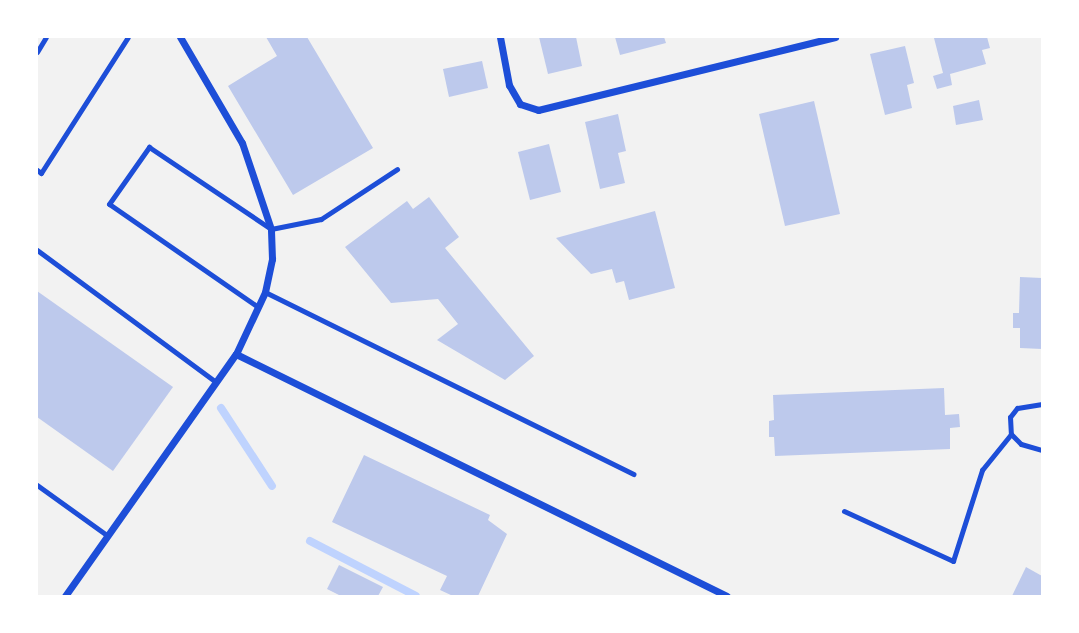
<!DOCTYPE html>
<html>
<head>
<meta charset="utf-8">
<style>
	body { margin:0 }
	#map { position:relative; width:1079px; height:633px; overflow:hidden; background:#f2f2f2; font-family:"Varela Round",sans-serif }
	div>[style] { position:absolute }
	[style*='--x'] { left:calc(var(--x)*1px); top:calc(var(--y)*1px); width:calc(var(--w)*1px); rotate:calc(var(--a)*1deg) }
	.stream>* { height:8px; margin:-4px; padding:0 4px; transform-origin:4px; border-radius:4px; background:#bfd3fe }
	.building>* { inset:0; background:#bdc9ec }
	.service>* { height:5px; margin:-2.5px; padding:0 2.5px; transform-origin:2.5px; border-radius:2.5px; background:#1d4ed8 }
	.minor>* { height:7px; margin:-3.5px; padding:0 3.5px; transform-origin:3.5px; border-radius:3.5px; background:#1d4ed8 }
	span { translate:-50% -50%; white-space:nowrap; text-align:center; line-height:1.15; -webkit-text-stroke:5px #fff; paint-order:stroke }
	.frame { position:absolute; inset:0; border:38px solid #fff; pointer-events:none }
</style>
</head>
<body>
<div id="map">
	<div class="stream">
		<div style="--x:221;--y:408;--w:93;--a:56.8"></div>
		<div style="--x:310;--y:541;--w:119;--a:27.4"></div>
	</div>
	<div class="building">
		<div style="clip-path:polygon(266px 37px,307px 37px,373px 148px,293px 195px,228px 86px,277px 56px)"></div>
		<div style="clip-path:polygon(539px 37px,576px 37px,582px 66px,548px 74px)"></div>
		<div style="clip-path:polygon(615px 37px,664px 37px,666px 43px,620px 55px)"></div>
		<div style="clip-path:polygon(940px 37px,987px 37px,990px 48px,982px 50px,986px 64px,950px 74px,952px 85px,937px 89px,933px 76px,943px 73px,934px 38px)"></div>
		<div style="clip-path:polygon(905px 46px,914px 83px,907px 85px,912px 108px,885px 115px,870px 54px)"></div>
		<div style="clip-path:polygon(482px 61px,488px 88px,449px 97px,443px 69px)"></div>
		<div style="clip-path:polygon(979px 100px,983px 120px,956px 125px,953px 106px)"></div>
		<div style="clip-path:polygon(814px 101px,840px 214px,785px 226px,759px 114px)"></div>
		<div style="clip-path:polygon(618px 114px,626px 151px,618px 153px,625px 183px,600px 189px,585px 122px)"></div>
		<div style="clip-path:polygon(549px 144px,561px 192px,530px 200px,518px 152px)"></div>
		<div style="clip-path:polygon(429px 197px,459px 237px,445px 248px,534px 356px,505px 380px,437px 340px,458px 324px,438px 299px,391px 303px,345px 247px,407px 201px,413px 209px)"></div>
		<div style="clip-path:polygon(655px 211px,675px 288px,629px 300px,624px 281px,616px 283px,612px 269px,591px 274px,556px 238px)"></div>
		<div style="clip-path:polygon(1020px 277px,1042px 278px,1042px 349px,1020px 348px,1020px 328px,1013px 328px,1013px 313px,1019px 313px)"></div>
		<div style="clip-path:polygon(37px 291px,173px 387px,113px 471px,37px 417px)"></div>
		<div style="clip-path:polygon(944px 388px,945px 415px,959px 414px,960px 427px,950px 428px,950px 449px,775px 456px,774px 437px,769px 437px,769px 421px,774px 420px,773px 395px)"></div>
		<div style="clip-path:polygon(364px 455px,490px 515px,488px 520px,507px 534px,478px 596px,453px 596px,440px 590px,447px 576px,332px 522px)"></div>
		<div style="clip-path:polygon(339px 565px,383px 587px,378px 596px,341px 596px,327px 589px)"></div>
		<div style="clip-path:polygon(1026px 567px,1042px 576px,1042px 596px,1012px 596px)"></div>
	</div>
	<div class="service">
		<div style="--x:37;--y:52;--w:17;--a:-59"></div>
		<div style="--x:37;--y:170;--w:5;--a:37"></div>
		<div style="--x:41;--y:173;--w:161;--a:-57.4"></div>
		<div style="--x:37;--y:250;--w:221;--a:36.4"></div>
		<div style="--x:265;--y:292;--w:411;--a:26.3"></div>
		<div style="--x:258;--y:307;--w:181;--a:-145.3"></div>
		<div style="--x:109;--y:204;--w:70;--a:-54.9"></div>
		<div style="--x:149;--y:147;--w:147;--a:33.9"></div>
		<div style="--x:271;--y:229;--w:51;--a:-11.3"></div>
		<div style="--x:321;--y:219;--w:91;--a:-33.3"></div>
		<div style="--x:1042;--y:404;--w:25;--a:171"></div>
		<div style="--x:1017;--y:408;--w:11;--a:128"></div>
		<div style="--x:1010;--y:417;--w:17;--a:87"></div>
		<div style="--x:1011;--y:434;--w:14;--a:45"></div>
		<div style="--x:1021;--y:444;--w:22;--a:16"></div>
		<div style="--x:37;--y:485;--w:87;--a:35.7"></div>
		<div style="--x:844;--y:511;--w:120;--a:24.6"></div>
		<div style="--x:953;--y:561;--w:96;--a:-72.3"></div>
		<div style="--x:982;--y:470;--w:46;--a:-51.1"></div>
	</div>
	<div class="minor">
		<div style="--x:500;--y:37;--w:49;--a:79.4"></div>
		<div style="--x:509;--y:85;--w:22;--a:60"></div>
		<div style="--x:520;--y:104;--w:19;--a:18"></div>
		<div style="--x:538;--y:110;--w:306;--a:-13.8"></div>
		<div style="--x:236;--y:354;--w:547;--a:26.24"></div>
		<div style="--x:65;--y:596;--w:296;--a:-54.8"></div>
		<div style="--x:236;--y:354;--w:68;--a:-64.9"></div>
		<div style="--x:265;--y:292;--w:34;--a:-78"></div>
		<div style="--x:272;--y:259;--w:30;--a:-92"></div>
		<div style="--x:271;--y:229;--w:91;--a:-108.6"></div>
		<div style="--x:242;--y:143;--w:123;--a:-120.3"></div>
	</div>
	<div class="frame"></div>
</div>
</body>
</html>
